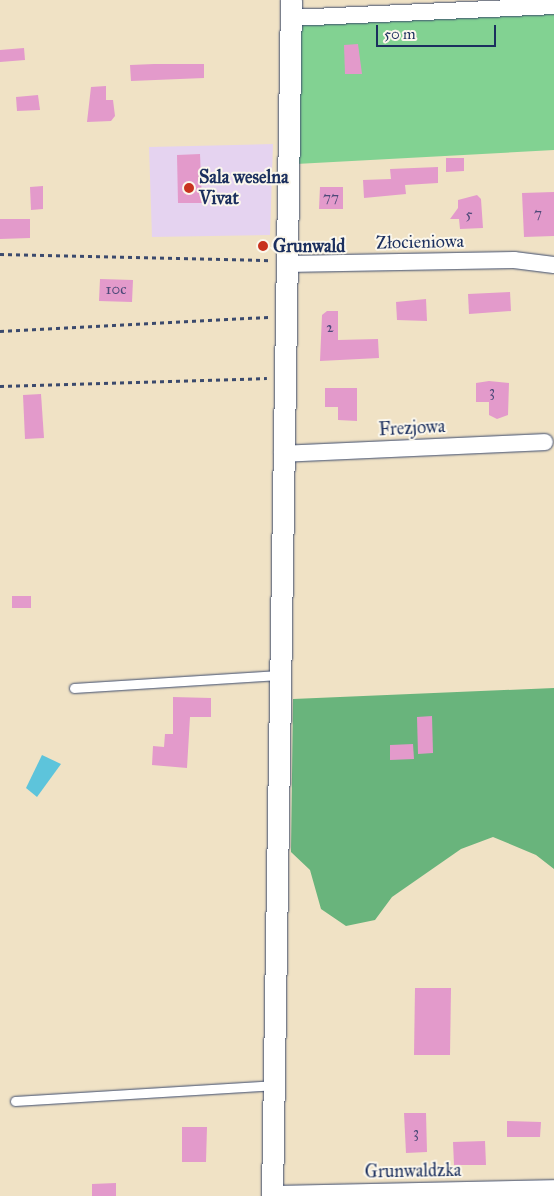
<!DOCTYPE html>
<html>
<head>
<meta charset="utf-8">
<style>
	body { margin:0 }
	#map { position:relative; width:554px; height:1196px; overflow:hidden; background:#f0e2c5; font-family:"IM FELL Great Primer",serif }
	div>[style] { position:absolute }
	[style*='--x'] { left:calc(var(--x)*1px); top:calc(var(--y)*1px); width:calc(var(--w)*1px); rotate:calc(var(--a)*1deg) }
	.built>* { inset:0; background:#e5d3f0 }
	.green>* { inset:0; background:#82d292 }
	.forest>* { inset:0; background:#69b47c }
	.water>* { inset:0; background:#5dc4db }
	.building>* { inset:0; background:#e39acb }
	.path>* { height:3px; margin-top:-1.5px; transform-origin:0; background:repeating-linear-gradient(90deg,#3b4a6d 0 4px,transparent 0 8px) }
	.roads { filter:drop-shadow(0 0 1px #3b4a6d) drop-shadow(0 0 1px #3b4a6d) }
	.service>* { height:9px; margin:-4.5px; padding:0 4.5px; transform-origin:4.5px; border-radius:4.5px; background:#fff }
	.minor>* { height:16px; margin:-8px; padding:0 8px; transform-origin:8px; border-radius:8px; background:#fff }
	.tertiary>* { height:21px; margin:-10.5px; padding:0 10.5px; transform-origin:10.5px; border-radius:10.5px; background:#fff }
	.dots>* { width:14px; height:14px; translate:-50% -50%; box-sizing:border-box; border:2px solid #fbf7ec; border-radius:50% }
	span { translate:-50% -50%; white-space:nowrap; text-align:center; line-height:1.15; -webkit-text-stroke:4px #fbf7ec; paint-order:stroke }
	.number-label { font-size:15px; color:#4d4a79 }
	.number-label span { -webkit-text-stroke-width:0 }
	.poi-label { font-size:18px; color:#1b2f5e; font-weight:700 }
	.left { translate:0 -50%; text-align:left }
	.street-label { font-size:18px; color:#1b2f5e }
	.scale { position:absolute; left:376px; top:25px; width:120px; height:22px; box-sizing:border-box; border:2px solid #1b2f5e; border-top:0; padding-left:6px; font-size:15px; line-height:18px; white-space:nowrap; color:#1b2f5e; -webkit-text-stroke:4px #fbf7ec; paint-order:stroke }
</style>
</head>
<body>
<div id="map">
	<div class="built">
		<div style="clip-path:polygon(273px 144px,270px 235px,152px 237px,149px 147px)"></div>
	</div>
	<div class="green">
		<div style="clip-path:polygon(554px 10px,554px 150px,296px 164px,298px 33px,304px 21px)"></div>
	</div>
	<div class="forest">
		<div style="clip-path:polygon(554px 688px,554px 869px,536px 855px,493px 837px,461px 849px,392px 897px,375px 920px,346px 926px,321px 909px,310px 870px,291px 852px,293px 699px)"></div>
	</div>
	<div class="water">
		<div style="clip-path:polygon(42px 755px,61px 764px,37px 797px,26px 788px)"></div>
	</div>
	<div class="building">
		<div style="clip-path:polygon(358px 44px,362px 74px,345px 74px,344px 45px)"></div>
		<div style="clip-path:polygon(24px 48px,25px 60px,0 62px,0 50px)"></div>
		<div style="clip-path:polygon(154px 64px,204px 64px,204px 78px,131px 81px,130px 65px)"></div>
		<div style="clip-path:polygon(106px 86px,106px 100px,113px 100px,115px 116px,111px 121px,87px 122px,91px 87px)"></div>
		<div style="clip-path:polygon(38px 95px,40px 110px,17px 111px,16px 97px)"></div>
		<div style="clip-path:polygon(200px 154px,202px 203px,178px 203px,177px 155px)"></div>
		<div style="clip-path:polygon(446px 158px,464px 158px,464px 171px,446px 172px)"></div>
		<div style="clip-path:polygon(438px 167px,438px 183px,405px 185px,406px 194px,364px 198px,363px 180px,391px 179px,390px 169px)"></div>
		<div style="clip-path:polygon(43px 186px,43px 209px,31px 210px,30px 187px)"></div>
		<div style="clip-path:polygon(320px 187px,343px 187px,343px 209px,319px 209px)"></div>
		<div style="clip-path:polygon(554px 192px,554px 236px,524px 237px,522px 193px)"></div>
		<div style="clip-path:polygon(477px 195px,481px 199px,483px 228px,460px 229px,459px 219px,450px 219px,458px 208px,458px 200px)"></div>
		<div style="clip-path:polygon(0 219px,30px 219px,30px 238px,0 239px)"></div>
		<div style="clip-path:polygon(100px 279px,133px 280px,132px 302px,99px 301px)"></div>
		<div style="clip-path:polygon(510px 292px,511px 311px,469px 314px,468px 294px)"></div>
		<div style="clip-path:polygon(426px 299px,427px 321px,397px 320px,396px 302px)"></div>
		<div style="clip-path:polygon(327px 311px,338px 311px,338px 340px,378px 339px,379px 358px,320px 361px,322px 315px)"></div>
		<div style="clip-path:polygon(489px 381px,509px 383px,508px 415px,497px 419px,489px 415px,489px 402px,476px 402px,476px 383px)"></div>
		<div style="clip-path:polygon(325px 388px,357px 388px,357px 421px,338px 420px,338px 407px,325px 407px)"></div>
		<div style="clip-path:polygon(41px 394px,44px 438px,25px 439px,23px 395px)"></div>
		<div style="clip-path:polygon(12px 596px,31px 596px,31px 608px,12px 608px)"></div>
		<div style="clip-path:polygon(173px 697px,211px 698px,211px 717px,190px 717px,187px 768px,152px 765px,153px 746px,164px 747px,165px 734px,173px 734px)"></div>
		<div style="clip-path:polygon(432px 716px,433px 753px,418px 754px,417px 717px)"></div>
		<div style="clip-path:polygon(413px 744px,414px 759px,390px 760px,390px 745px)"></div>
		<div style="clip-path:polygon(415px 988px,451px 988px,450px 1055px,414px 1055px)"></div>
		<div style="clip-path:polygon(404px 1113px,426px 1113px,427px 1152px,406px 1153px)"></div>
		<div style="clip-path:polygon(507px 1121px,541px 1122px,540px 1137px,507px 1137px)"></div>
		<div style="clip-path:polygon(182px 1127px,207px 1127px,206px 1162px,182px 1162px)"></div>
		<div style="clip-path:polygon(485px 1141px,486px 1165px,454px 1165px,453px 1142px)"></div>
		<div style="clip-path:polygon(116px 1183px,116px 1196px,92px 1196px,92px 1184px)"></div>
	</div>
	<div class="path">
		<div style="--x:0;--y:254;--w:270;--a:1.3"></div>
		<div style="--x:0;--y:331;--w:269;--a:-3"></div>
		<div style="--x:0;--y:386;--w:267;--a:-1.7"></div>
	</div>
	<div class="roads">
		<div class="service">
			<div style="--x:74;--y:688;--w:205;--a:-3.6"></div>
			<div style="--x:15;--y:1101;--w:258;--a:-3.5"></div>
		</div>
		<div class="minor">
			<div style="--x:291;--y:18;--w:263;--a:-2.6"></div>
			<div style="--x:286;--y:264;--w:228;--a:-1"></div>
			<div style="--x:514;--y:260;--w:40;--a:7.1"></div>
			<div style="--x:282;--y:454;--w:263;--a:-2.6"></div>
			<div style="--x:272;--y:1194;--w:282;--a:-1.2"></div>
		</div>
		<div class="tertiary">
			<div style="--x:272;--y:1196;--w:1196;--a:-89.09"></div>
		</div>
	</div>
	<div class="dots">
		<div style="left:189px;top:188px;background:#c8321e"></div>
		<div style="left:263px;top:246px;background:#c8321e"></div>
	</div>
	<div class="number-label">
		<span style="left:331px;top:198px">77</span>
		<span style="left:538px;top:214px">7</span>
		<span style="left:469px;top:215px">5</span>
		<span style="left:116px;top:290px">10c</span>
		<span style="left:330px;top:328px">2</span>
		<span style="left:492px;top:392px">3</span>
		<span style="left:416px;top:1133px">3</span>
	</div>
	<div class="poi-label">
		<span class="left" style="left:199px;top:188px">Sala weselna<br>Vivat</span>
		<span class="left" style="left:273px;top:246px">Grunwald</span>
	</div>
	<div class="street-label">
		<span style="left:420px;top:242px;rotate:-1deg">Złocieniowa</span>
		<span style="left:412px;top:428px;rotate:-3deg">Frezjowa</span>
		<span style="left:413px;top:1171px;rotate:-1deg">Grunwaldzka</span>
	</div>
	<div class="scale">50 m</div>
</div>
</body>
</html>
